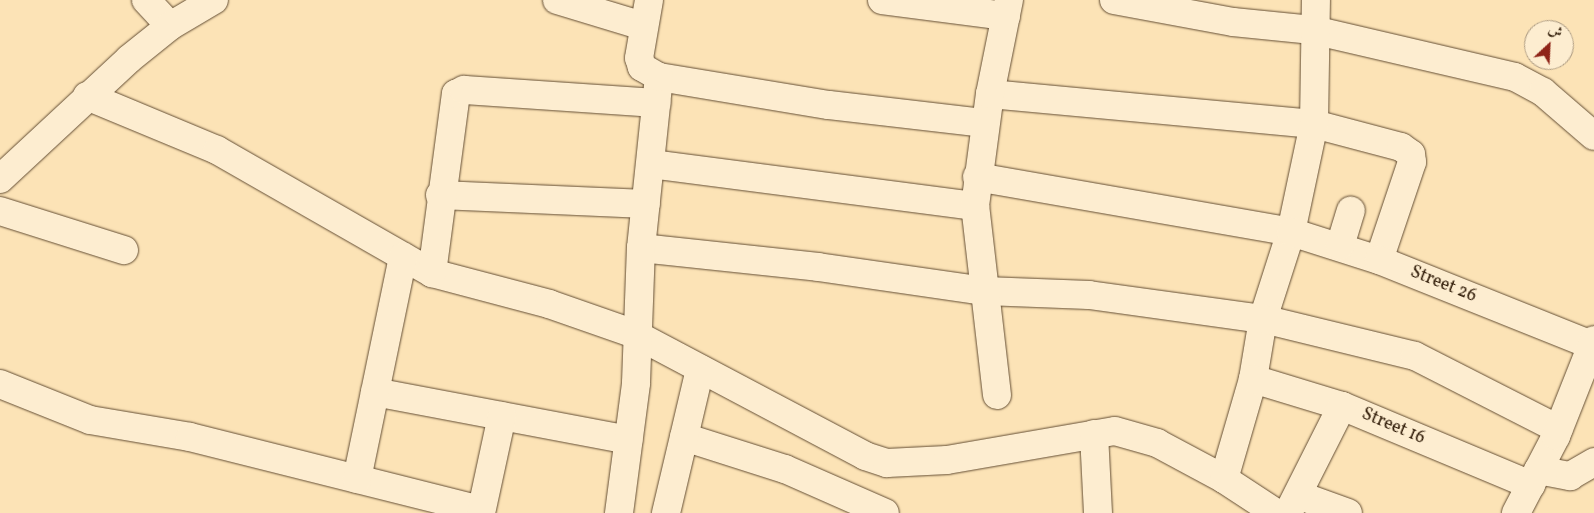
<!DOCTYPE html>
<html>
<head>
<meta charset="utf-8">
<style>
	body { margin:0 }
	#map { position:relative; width:1594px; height:513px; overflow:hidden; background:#fce3b6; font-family:Vollkorn,Amiri,serif }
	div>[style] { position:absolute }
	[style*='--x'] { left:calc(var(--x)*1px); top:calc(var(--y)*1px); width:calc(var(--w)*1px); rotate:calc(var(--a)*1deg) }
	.roads { filter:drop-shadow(0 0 1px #644e34) drop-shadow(0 0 1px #644e34) }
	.minor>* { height:28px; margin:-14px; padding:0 14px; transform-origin:14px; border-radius:14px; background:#fdedd0 }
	span { translate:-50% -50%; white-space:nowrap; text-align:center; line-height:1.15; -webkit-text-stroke:4px #fdedd0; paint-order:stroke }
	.street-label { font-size:18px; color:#311c08 }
	.north { position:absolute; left:1524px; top:20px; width:50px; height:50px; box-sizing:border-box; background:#fdedd0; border:1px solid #ab9980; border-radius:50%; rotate:25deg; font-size:14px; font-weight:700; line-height:20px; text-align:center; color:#311c08 }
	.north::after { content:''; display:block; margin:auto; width:18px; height:22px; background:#8f2418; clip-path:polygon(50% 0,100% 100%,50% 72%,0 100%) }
</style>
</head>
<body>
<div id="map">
	<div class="roads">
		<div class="minor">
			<div style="--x:146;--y:0;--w:35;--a:47"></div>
			<div style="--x:557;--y:0;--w:90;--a:16.8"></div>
			<div style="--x:882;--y:0;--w:125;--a:7.4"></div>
			<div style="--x:1114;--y:0;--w:121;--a:10.5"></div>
			<div style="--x:1233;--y:22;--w:80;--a:5.7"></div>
			<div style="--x:1313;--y:30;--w:207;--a:13.1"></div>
			<div style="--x:1515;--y:77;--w:32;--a:28"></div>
			<div style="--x:1543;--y:92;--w:67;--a:40.8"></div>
			<div style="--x:659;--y:77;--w:172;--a:9.4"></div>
			<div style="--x:829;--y:105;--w:157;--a:6.6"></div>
			<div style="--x:990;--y:94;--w:325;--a:5.3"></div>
			<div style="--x:1314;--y:124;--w:90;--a:14.8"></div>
			<div style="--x:1401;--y:147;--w:12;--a:35"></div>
			<div style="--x:1411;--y:154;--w:8;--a:83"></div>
			<div style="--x:1412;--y:162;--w:103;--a:108.6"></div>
			<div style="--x:87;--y:96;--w:141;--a:22.6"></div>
			<div style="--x:217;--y:150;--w:248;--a:29.8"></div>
			<div style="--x:432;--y:273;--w:121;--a:14.8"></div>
			<div style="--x:549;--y:304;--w:91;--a:19.2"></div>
			<div style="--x:635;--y:334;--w:260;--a:27.9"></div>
			<div style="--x:865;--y:456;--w:23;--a:18"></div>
			<div style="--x:887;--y:463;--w:60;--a:-2.9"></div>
			<div style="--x:947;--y:460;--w:170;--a:-9.8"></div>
			<div style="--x:1115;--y:431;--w:44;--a:15.9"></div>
			<div style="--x:1157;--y:443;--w:76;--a:28.2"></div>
			<div style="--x:1224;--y:479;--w:104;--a:-73.8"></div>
			<div style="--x:1253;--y:379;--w:61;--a:-80.5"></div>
			<div style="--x:1263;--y:319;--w:91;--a:-72.2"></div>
			<div style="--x:1291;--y:232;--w:110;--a:-78"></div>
			<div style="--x:1314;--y:124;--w:124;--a:-89.1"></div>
			<div style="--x:651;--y:164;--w:327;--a:7.4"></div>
			<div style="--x:977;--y:177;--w:319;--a:9.9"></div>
			<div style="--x:1291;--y:232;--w:92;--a:17.7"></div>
			<div style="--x:1379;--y:260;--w:229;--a:21.8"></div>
			<div style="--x:0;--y:179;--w:176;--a:-42.9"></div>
			<div style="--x:129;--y:59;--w:53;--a:-38.8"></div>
			<div style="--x:170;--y:26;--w:51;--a:-30.6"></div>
			<div style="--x:440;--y:195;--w:206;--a:2.5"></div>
			<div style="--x:0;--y:211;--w:130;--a:17.5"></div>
			<div style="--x:1340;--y:246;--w:37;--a:-73"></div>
			<div style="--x:641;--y:248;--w:178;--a:6.1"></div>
			<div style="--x:818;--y:267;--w:169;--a:8.2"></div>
			<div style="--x:985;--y:291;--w:104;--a:2.2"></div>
			<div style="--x:1089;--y:295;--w:176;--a:7.9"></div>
			<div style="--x:1263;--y:319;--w:156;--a:13.7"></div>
			<div style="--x:1415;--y:356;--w:161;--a:27"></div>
			<div style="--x:432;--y:273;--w:181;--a:-82.4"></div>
			<div style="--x:456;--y:94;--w:9;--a:-27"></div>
			<div style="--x:464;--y:90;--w:193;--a:3.9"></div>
			<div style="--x:1253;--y:379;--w:93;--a:16.9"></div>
			<div style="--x:1342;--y:406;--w:205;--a:22.7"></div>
			<div style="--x:0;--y:384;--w:97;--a:21.8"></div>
			<div style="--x:90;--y:420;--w:101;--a:9.6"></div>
			<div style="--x:190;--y:437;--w:300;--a:14.1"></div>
			<div style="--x:375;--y:392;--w:258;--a:10.7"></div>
			<div style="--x:997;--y:395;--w:190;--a:-96.6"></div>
			<div style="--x:975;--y:206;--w:113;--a:-82.4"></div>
			<div style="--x:990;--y:94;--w:96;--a:-78.6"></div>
			<div style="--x:1094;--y:434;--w:79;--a:87.1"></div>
			<div style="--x:684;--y:437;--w:106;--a:17.6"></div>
			<div style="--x:785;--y:469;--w:109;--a:23.7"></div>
			<div style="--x:1538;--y:470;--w:33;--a:11"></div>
			<div style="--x:1570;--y:476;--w:28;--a:-30"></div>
			<div style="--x:357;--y:479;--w:227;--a:-78.3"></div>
			<div style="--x:1224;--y:479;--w:62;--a:33.2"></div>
			<div style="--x:1298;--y:495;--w:53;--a:19.8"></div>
			<div style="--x:481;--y:513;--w:99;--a:-77.8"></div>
			<div style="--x:619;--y:513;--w:131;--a:-82.5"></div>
			<div style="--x:636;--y:383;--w:135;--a:-87.9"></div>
			<div style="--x:641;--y:248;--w:172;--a:-84"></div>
			<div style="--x:659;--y:77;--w:20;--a:-150"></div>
			<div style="--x:642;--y:67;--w:9;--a:-108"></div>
			<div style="--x:639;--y:58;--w:59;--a:-80.2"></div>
			<div style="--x:666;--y:513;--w:148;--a:-76.7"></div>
			<div style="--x:1288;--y:513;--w:120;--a:-63.2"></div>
			<div style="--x:1516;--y:513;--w:87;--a:-62.5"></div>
			<div style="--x:1556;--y:436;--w:103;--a:-68.4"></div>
		</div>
	</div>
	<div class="street-label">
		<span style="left:1443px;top:285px;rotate:22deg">Street 26</span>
		<span style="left:1393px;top:427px;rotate:23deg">Street 16</span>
	</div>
	<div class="north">ش</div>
</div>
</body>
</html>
